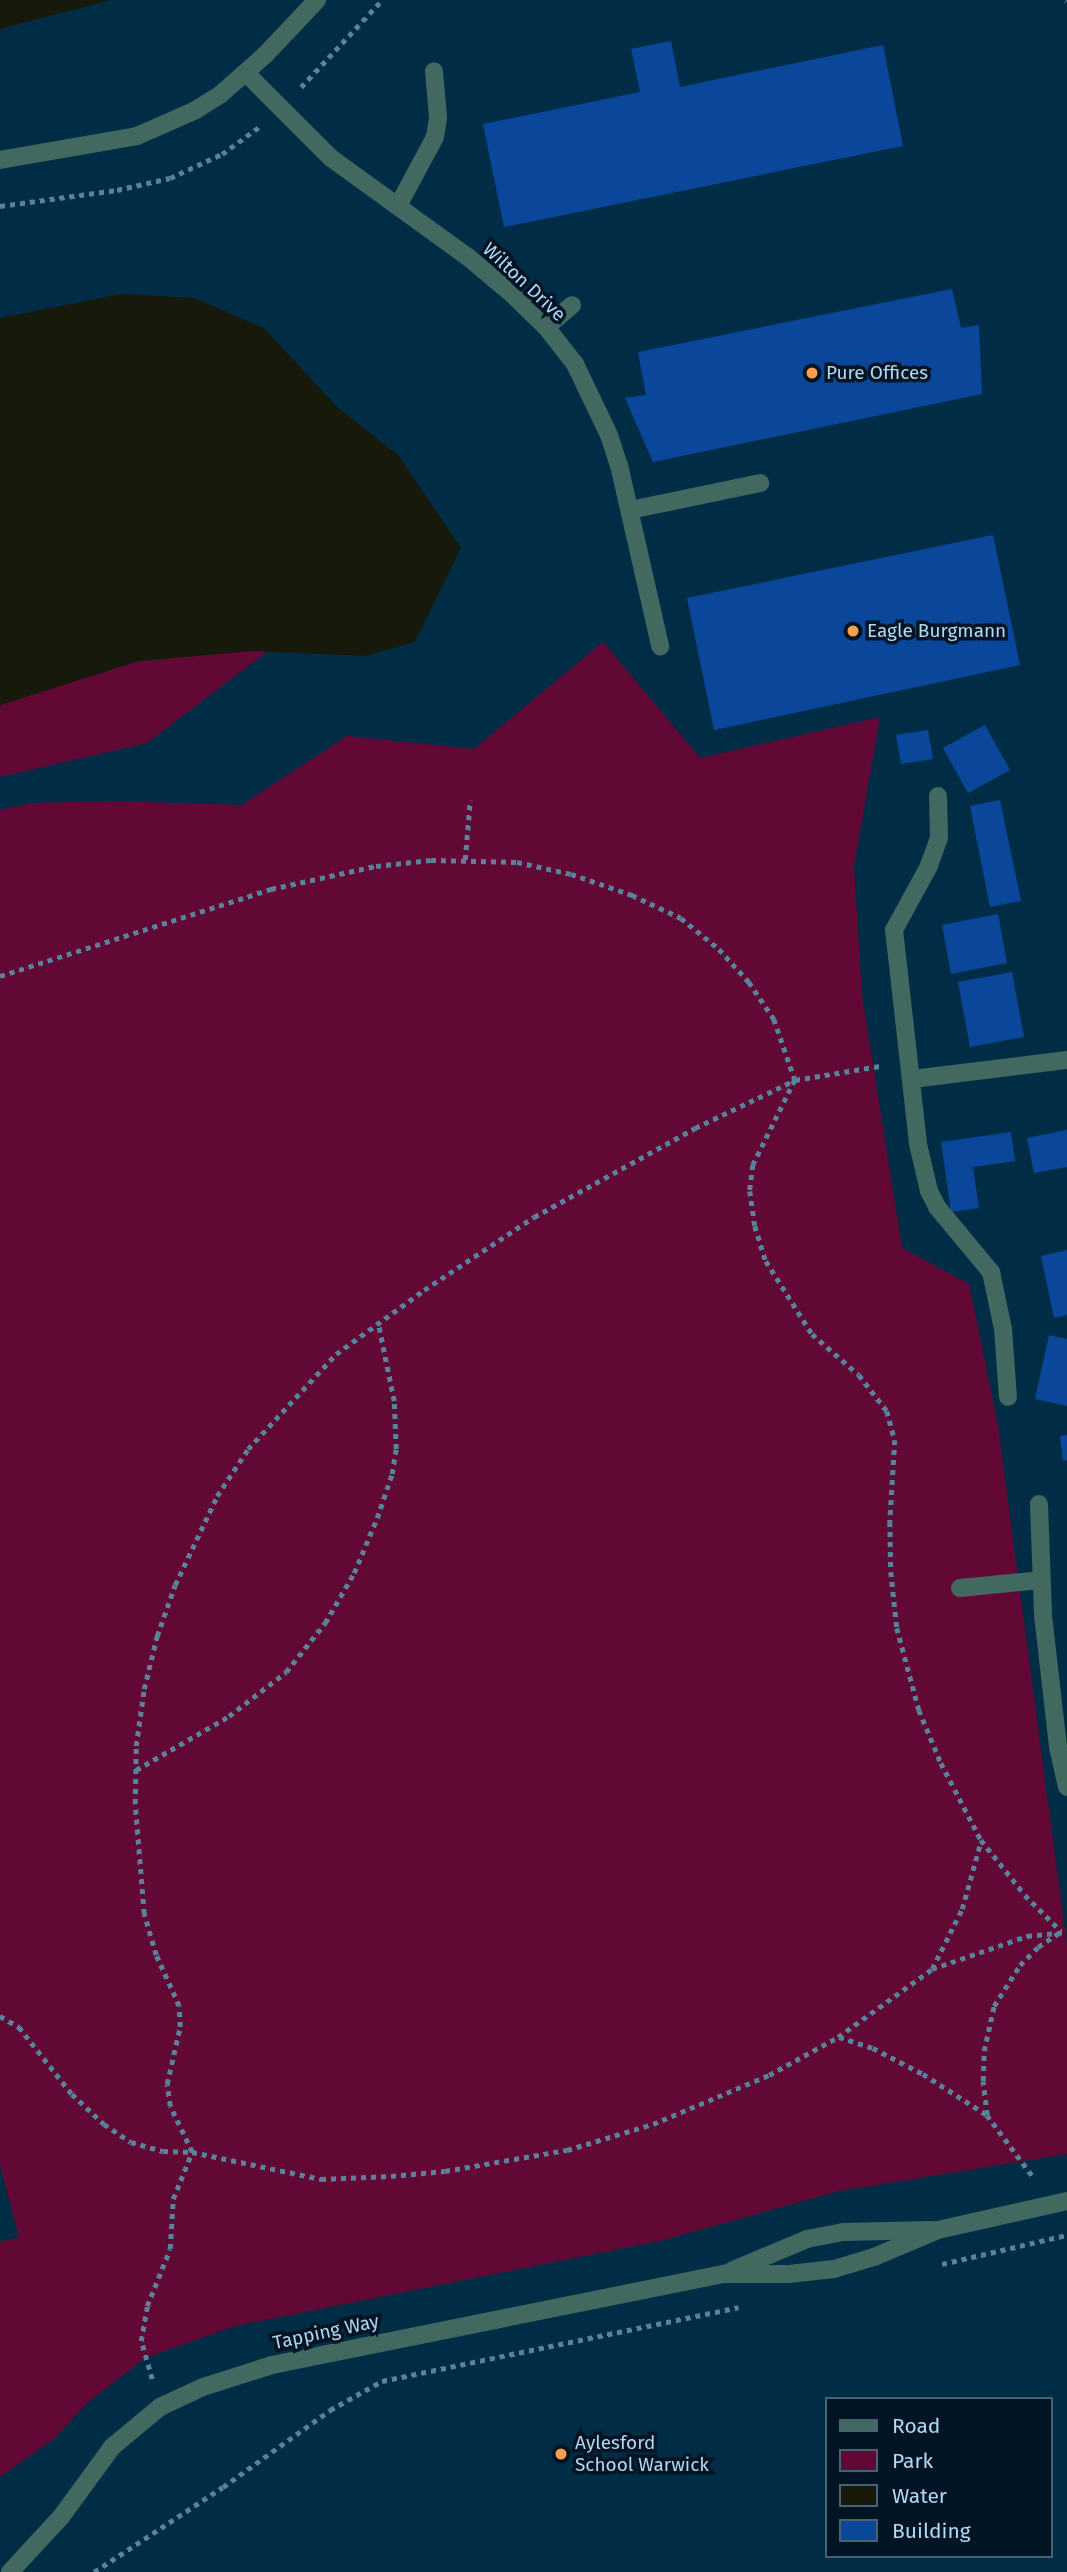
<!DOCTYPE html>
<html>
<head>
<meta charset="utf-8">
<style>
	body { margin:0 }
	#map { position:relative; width:1067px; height:2572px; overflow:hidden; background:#002d45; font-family:"Fira Sans",sans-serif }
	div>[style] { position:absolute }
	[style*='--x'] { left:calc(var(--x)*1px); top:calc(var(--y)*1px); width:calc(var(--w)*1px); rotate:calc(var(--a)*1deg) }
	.green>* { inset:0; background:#620834 }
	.water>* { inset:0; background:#171a0a }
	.building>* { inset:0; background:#0a479b }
	.path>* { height:4.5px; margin-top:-2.25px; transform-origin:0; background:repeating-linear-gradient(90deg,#59829b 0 5px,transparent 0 10px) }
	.minor>* { height:18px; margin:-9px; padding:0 9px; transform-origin:9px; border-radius:9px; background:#416960 }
	.dots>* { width:19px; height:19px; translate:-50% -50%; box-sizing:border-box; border:4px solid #001423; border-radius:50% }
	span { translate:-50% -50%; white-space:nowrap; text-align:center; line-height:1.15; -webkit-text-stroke:7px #001423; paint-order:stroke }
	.street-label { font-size:19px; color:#b3d8f1 }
	.poi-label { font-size:19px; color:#b3d8f1 }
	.left { translate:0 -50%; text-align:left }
	.legend { position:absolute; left:825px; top:2397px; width:228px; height:161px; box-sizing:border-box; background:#001423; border:2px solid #486275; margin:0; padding:9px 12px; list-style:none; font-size:21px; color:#b3d8f1 }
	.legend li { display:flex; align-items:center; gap:14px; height:35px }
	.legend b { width:35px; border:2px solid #486275 }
</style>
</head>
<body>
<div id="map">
	<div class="green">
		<div style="clip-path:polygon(603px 642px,700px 758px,880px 717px,854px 866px,862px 995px,902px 1248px,969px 1284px,998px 1426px,1067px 1945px,1067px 2154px,839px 2191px,664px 2240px,235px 2326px,145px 2358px,87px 2403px,55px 2438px,0 2477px,0 2242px,19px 2237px,0 2166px,0 810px,32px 803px,111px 801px,242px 805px,347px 736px,474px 749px)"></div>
		<div style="clip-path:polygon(252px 651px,268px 651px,147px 743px,0 777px,0 705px,139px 661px)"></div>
	</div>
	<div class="water">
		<div style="clip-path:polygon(0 0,111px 0,0 29px)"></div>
		<div style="clip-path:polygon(122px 294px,195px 298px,265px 329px,337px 407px,398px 455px,461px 548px,415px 642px,365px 656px,252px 651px,139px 661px,0 705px,0 318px)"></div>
	</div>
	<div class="building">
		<div style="clip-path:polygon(671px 41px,680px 87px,883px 45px,903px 146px,504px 227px,483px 124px,640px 92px,631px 49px)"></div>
		<div style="clip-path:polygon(952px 289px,961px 328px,979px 325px,982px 394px,653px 462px,625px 398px,646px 395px,638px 352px)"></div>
		<div style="clip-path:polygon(993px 535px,1020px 665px,714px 730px,687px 598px)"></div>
		<div style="clip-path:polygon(985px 725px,1010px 770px,968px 793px,943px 748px)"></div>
		<div style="clip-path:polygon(928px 730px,933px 759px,901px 764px,896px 735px)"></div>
		<div style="clip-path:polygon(1000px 800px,1021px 901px,990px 907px,970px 806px)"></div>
		<div style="clip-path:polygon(998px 914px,1007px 963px,951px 974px,942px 925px)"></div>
		<div style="clip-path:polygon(1012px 972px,1024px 1037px,970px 1047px,958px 982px)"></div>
		<div style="clip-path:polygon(1067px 1130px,1067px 1167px,1034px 1173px,1027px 1138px)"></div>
		<div style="clip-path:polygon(1011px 1132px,1015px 1161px,973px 1167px,979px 1208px,951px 1212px,941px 1142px)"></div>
		<div style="clip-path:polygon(1067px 1250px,1067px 1315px,1054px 1318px,1041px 1256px)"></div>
		<div style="clip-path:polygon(1049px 1335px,1067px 1339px,1067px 1406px,1035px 1399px)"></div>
		<div style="clip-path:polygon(1067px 1435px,1067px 1460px,1063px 1461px,1060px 1436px)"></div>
	</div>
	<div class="path">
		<div style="--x:1066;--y:0;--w:1;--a:45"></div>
		<div style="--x:301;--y:87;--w:119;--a:-47"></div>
		<div style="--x:0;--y:206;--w:118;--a:-7.8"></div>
		<div style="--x:117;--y:190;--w:54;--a:-12.8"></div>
		<div style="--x:170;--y:178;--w:57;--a:-24.8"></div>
		<div style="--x:222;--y:154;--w:46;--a:-36.1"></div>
		<div style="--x:465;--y:860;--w:60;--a:-85.2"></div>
		<div style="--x:0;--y:976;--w:285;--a:-17.8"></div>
		<div style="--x:271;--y:889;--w:107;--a:-12.4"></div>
		<div style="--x:376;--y:866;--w:55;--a:-6.2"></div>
		<div style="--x:431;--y:860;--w:86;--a:1.3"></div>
		<div style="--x:517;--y:862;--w:55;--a:12.5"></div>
		<div style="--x:571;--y:874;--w:65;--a:19"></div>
		<div style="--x:632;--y:895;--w:54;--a:25.1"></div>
		<div style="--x:681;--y:918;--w:49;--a:39.2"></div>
		<div style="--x:719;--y:949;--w:45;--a:47.7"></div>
		<div style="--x:749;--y:982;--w:45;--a:56"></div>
		<div style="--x:774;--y:1019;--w:65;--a:71"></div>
		<div style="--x:795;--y:1080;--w:95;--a:116.3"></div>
		<div style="--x:753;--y:1165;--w:26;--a:97"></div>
		<div style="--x:750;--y:1191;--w:35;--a:82"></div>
		<div style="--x:755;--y:1226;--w:37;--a:73"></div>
		<div style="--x:766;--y:1261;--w:86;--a:57.8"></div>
		<div style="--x:812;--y:1334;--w:62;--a:41.1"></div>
		<div style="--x:859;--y:1375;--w:46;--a:52.1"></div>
		<div style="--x:887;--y:1411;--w:30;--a:75"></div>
		<div style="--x:895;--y:1440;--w:82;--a:93.5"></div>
		<div style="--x:890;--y:1522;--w:50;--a:88.9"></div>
		<div style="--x:891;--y:1572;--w:56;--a:83.9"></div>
		<div style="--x:897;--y:1628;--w:85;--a:75"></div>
		<div style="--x:919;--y:1710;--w:57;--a:67.5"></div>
		<div style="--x:941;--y:1763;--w:87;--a:62.5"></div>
		<div style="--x:981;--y:1840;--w:70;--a:51.3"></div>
		<div style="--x:1025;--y:1895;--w:51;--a:45"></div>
		<div style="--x:136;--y:1770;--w:108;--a:-30.1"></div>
		<div style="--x:229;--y:1716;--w:72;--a:-37.7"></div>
		<div style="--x:286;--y:1672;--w:63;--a:-51.5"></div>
		<div style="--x:325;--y:1623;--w:58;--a:-59.9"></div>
		<div style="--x:354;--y:1573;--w:60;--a:-67.3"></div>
		<div style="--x:377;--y:1518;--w:46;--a:-71.2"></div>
		<div style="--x:392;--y:1474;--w:25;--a:-81"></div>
		<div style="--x:396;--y:1449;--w:48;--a:-92.4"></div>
		<div style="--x:394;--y:1401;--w:80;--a:-101.6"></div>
		<div style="--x:932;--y:1969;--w:67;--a:-63.4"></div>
		<div style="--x:962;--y:1909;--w:71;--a:-74.4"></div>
		<div style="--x:0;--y:2016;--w:22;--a:30"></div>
		<div style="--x:19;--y:2027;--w:85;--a:51.7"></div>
		<div style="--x:72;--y:2094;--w:44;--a:43.2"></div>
		<div style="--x:104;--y:2124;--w:32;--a:34"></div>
		<div style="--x:131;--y:2142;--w:33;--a:16"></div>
		<div style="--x:163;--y:2151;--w:29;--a:2"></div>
		<div style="--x:192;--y:2152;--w:132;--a:11.8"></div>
		<div style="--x:321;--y:2179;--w:70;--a:-2.5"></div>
		<div style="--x:391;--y:2176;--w:54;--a:-5.3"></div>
		<div style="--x:445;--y:2171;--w:124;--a:-9.8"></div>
		<div style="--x:567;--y:2150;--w:90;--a:-16.8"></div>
		<div style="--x:653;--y:2124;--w:126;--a:-22.9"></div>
		<div style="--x:769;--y:2075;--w:79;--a:-28.8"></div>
		<div style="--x:838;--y:2037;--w:116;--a:-35.9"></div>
		<div style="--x:932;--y:1969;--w:101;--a:-19.2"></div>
		<div style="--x:1027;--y:1936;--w:40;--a:-5.7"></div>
		<div style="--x:839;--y:2037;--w:36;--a:18"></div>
		<div style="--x:873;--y:2048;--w:56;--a:27.5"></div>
		<div style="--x:923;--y:2074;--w:76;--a:32.6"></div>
		<div style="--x:987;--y:2115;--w:79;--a:53.3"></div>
		<div style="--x:987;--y:2115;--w:34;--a:-97"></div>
		<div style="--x:983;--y:2081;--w:30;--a:-88"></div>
		<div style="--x:984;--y:2051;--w:46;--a:-77.5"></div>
		<div style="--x:994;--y:2006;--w:49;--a:-57.6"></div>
		<div style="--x:1020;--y:1965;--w:25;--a:-45"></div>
		<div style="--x:1038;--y:1947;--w:27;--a:-34"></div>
		<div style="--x:942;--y:2264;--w:128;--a:-13.1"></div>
		<div style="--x:152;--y:2379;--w:40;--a:-106"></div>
		<div style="--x:141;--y:2341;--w:36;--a:-80"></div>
		<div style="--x:147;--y:2306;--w:61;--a:-68"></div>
		<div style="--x:170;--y:2249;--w:50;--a:-86.6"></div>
		<div style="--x:173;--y:2199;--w:51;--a:-68"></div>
		<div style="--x:192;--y:2152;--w:51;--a:-115.6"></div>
		<div style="--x:170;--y:2106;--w:22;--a:-98"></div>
		<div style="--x:167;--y:2084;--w:58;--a:-77.2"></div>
		<div style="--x:180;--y:2027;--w:21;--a:-93"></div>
		<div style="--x:179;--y:2006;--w:56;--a:-114.3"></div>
		<div style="--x:156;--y:1955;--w:43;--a:-106.3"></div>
		<div style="--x:144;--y:1914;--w:110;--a:-94.7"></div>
		<div style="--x:135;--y:1804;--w:58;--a:-89"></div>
		<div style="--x:136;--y:1746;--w:58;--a:-82"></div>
		<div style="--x:144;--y:1689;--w:55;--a:-76.2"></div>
		<div style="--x:157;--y:1636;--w:54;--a:-70.6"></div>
		<div style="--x:175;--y:1585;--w:98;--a:-64.7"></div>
		<div style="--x:217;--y:1496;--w:56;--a:-56.6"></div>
		<div style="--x:248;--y:1449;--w:129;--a:-47.2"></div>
		<div style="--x:336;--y:1354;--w:109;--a:-36"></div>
		<div style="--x:424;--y:1290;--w:132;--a:-33.6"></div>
		<div style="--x:534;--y:1217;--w:184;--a:-28.9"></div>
		<div style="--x:695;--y:1128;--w:111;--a:-25.6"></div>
		<div style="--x:795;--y:1080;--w:86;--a:-9.4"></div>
		<div style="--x:94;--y:2572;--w:154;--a:-33.4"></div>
		<div style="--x:223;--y:2487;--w:132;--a:-35.7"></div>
		<div style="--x:330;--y:2410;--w:60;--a:-29.1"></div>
		<div style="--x:382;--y:2381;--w:364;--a:-11.7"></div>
	</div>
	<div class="minor">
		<div style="--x:246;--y:73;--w:120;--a:45"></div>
		<div style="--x:331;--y:158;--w:169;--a:35.9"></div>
		<div style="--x:468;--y:257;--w:57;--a:40.1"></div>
		<div style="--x:512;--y:294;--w:47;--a:44.1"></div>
		<div style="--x:546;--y:327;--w:47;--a:51.9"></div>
		<div style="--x:575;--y:364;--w:79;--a:64.4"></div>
		<div style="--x:609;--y:435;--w:32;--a:72"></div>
		<div style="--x:619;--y:465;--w:186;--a:77.2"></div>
		<div style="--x:0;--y:160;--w:139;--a:-9.9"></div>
		<div style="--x:137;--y:136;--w:62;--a:-23.7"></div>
		<div style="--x:194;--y:111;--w:32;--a:-32"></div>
		<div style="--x:221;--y:94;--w:59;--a:-41.6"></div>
		<div style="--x:265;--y:55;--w:76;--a:-46.6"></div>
		<div style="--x:398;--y:206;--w:78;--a:-61.8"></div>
		<div style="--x:435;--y:137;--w:20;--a:-81"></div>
		<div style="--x:438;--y:117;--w:46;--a:-95"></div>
		<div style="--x:546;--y:327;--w:34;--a:-40"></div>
		<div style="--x:630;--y:510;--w:133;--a:-11.7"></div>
		<div style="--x:938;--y:796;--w:42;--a:88.6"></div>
		<div style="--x:939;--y:838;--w:30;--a:110"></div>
		<div style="--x:929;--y:866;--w:73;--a:118.7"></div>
		<div style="--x:894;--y:930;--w:53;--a:83.5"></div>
		<div style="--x:900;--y:983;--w:162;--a:83.6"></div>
		<div style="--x:918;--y:1144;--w:48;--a:76.8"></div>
		<div style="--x:929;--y:1191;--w:18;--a:63"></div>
		<div style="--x:937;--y:1207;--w:85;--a:50.3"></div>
		<div style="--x:991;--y:1272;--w:58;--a:78.1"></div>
		<div style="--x:1003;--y:1329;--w:68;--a:85.8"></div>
		<div style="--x:912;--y:1079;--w:156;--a:-7"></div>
		<div style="--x:1039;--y:1504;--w:111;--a:87.9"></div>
		<div style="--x:1043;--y:1615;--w:133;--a:83.5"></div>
		<div style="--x:1058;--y:1747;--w:41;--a:77.3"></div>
		<div style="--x:960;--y:1588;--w:81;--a:-5.6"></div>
		<div style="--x:731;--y:2271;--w:82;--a:-22.8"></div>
		<div style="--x:807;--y:2239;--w:38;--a:-11"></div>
		<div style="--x:844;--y:2232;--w:87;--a:-1.3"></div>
		<div style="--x:10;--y:2572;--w:75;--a:-47.2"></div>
		<div style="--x:61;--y:2517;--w:87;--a:-53.9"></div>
		<div style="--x:112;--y:2447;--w:62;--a:-39.8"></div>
		<div style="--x:160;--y:2407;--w:47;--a:-24.9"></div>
		<div style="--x:203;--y:2387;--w:72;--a:-17.7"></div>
		<div style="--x:272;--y:2365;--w:462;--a:-11.4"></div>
		<div style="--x:725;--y:2274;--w:64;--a:0"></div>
		<div style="--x:789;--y:2274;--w:45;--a:-6.3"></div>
		<div style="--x:834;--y:2269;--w:42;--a:-16.7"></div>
		<div style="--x:874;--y:2257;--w:69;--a:-22.9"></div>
		<div style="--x:938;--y:2230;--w:132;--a:-12.7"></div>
	</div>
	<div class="dots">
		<div style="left:812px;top:373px;background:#fb9e50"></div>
		<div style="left:853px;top:631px;background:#fb9e50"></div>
		<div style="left:561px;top:2454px;background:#fb9e50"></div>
	</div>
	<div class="street-label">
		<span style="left:524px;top:282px;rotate:43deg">Wilton Drive</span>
		<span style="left:326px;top:2332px;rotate:-12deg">Tapping Way</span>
	</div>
	<div class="poi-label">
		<span class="left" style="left:826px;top:373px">Pure Offices</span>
		<span class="left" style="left:867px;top:631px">Eagle Burgmann</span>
		<span class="left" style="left:575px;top:2454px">Aylesford<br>School Warwick</span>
	</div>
	<ul class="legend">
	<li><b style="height:9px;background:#416960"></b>Road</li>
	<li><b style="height:19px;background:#620834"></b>Park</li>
	<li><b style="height:19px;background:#171a0a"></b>Water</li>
	<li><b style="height:19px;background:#0a479b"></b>Building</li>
	</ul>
</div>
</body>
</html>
